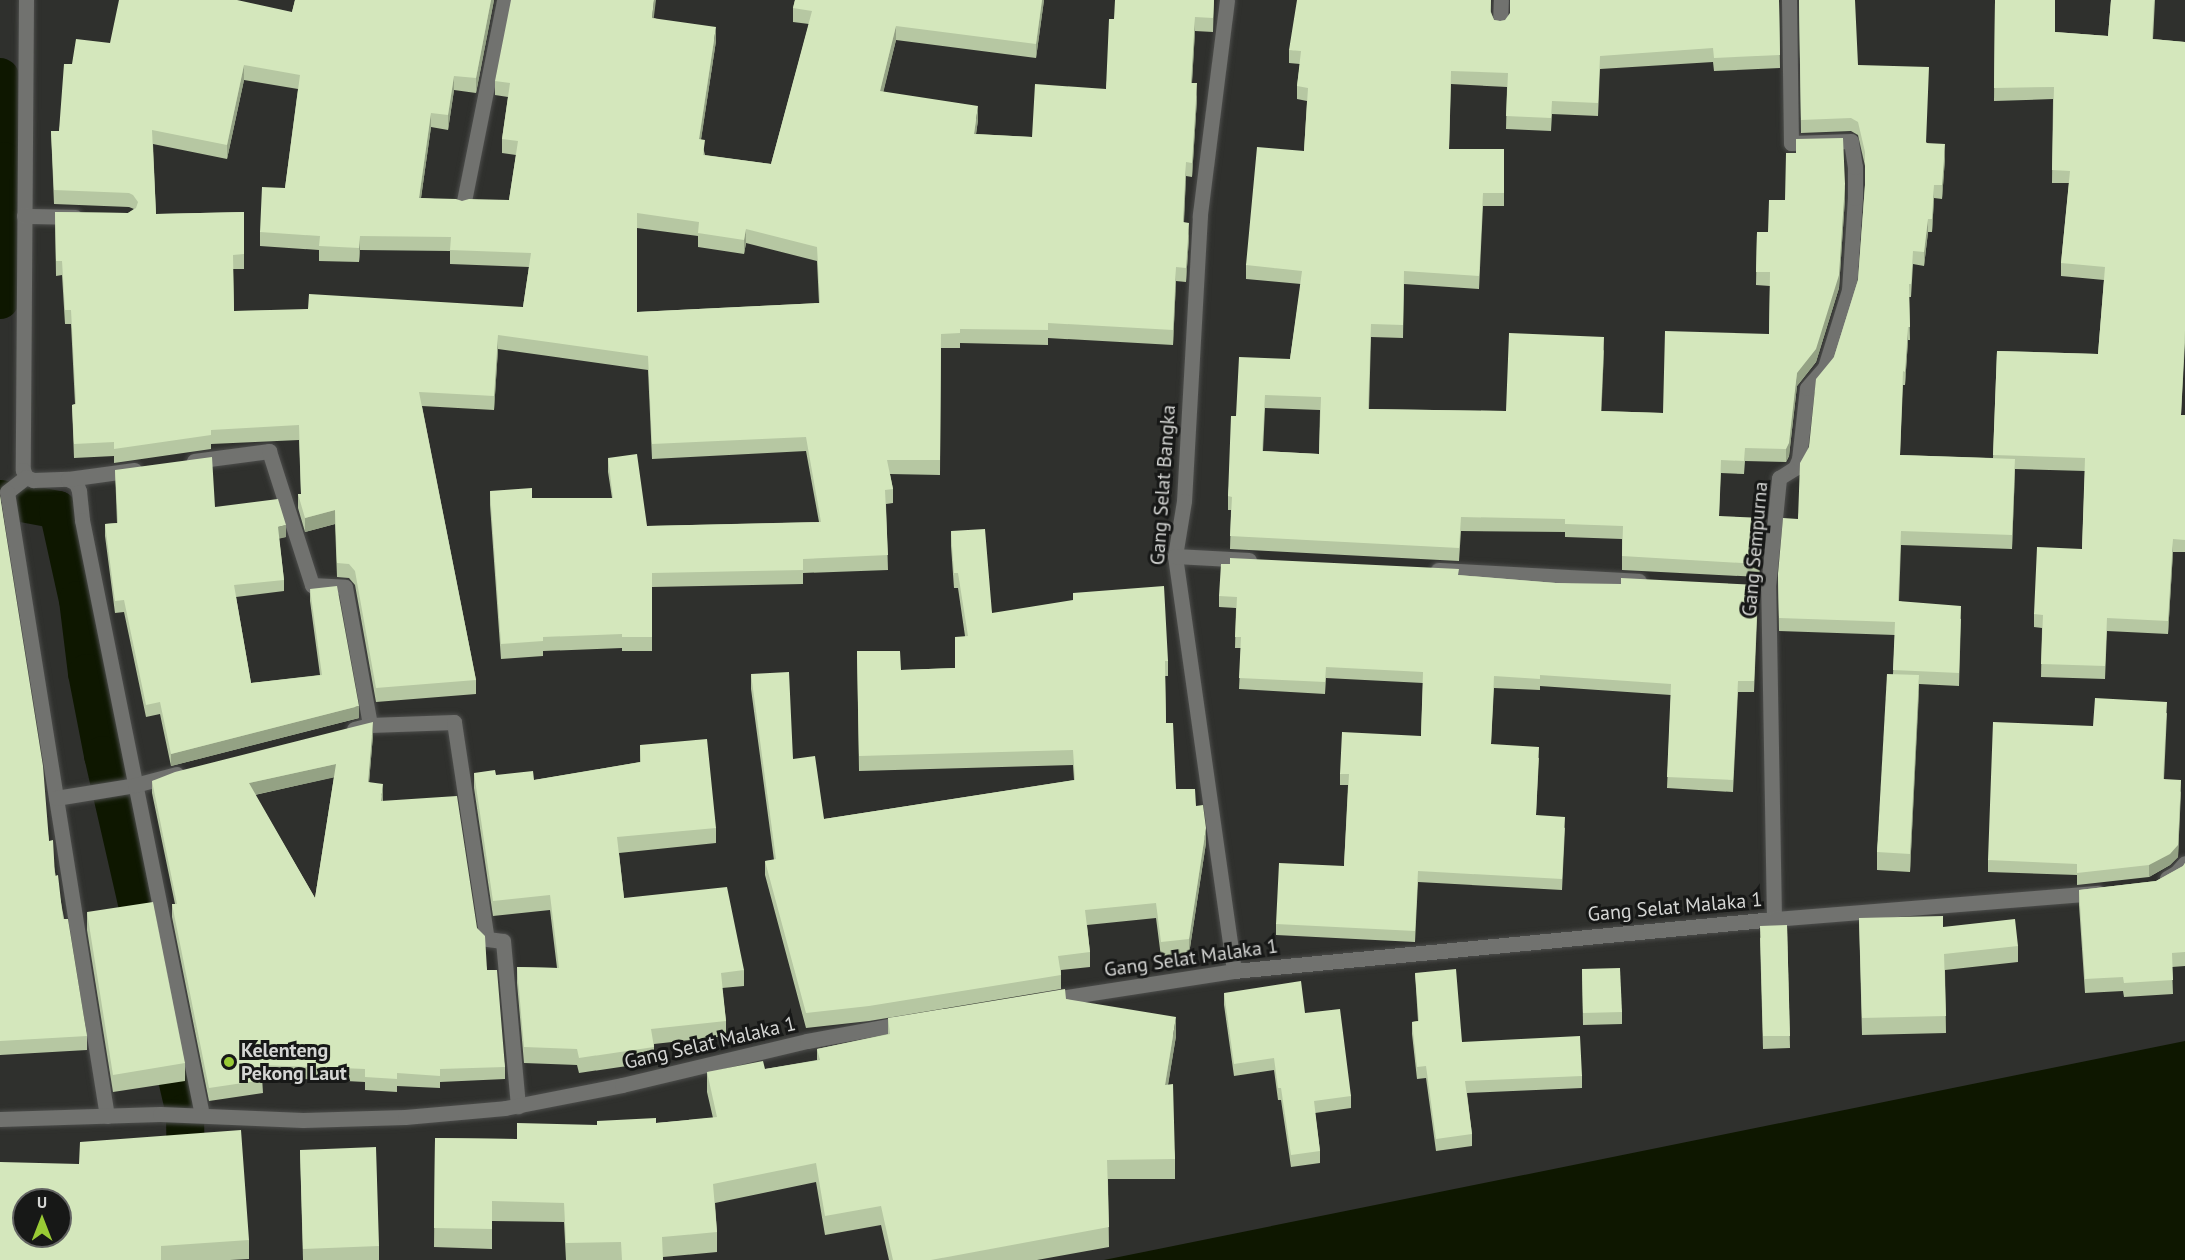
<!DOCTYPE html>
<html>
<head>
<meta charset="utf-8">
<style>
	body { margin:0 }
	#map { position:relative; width:2185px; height:1260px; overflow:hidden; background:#2f302d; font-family:"PT Sans",sans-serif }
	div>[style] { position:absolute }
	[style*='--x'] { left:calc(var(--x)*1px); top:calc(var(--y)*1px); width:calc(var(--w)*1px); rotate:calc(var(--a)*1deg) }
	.water>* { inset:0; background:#0e1700 }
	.canal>* { height:38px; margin:-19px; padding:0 19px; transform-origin:19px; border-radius:19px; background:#0e1700 }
	.roads { filter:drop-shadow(0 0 2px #4c4d4b) drop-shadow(0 0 2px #4c4d4b) }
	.street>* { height:15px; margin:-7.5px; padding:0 7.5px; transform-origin:7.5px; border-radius:7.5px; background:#71726f }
	.wall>* { inset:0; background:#b6c7a2 }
	.shaded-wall>* { inset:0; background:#94a284 }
	.building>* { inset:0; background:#d4e7bc }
	.dots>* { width:16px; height:16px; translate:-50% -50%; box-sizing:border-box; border:3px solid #171817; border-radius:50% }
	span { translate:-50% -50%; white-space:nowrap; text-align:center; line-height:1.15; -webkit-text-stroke:6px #171817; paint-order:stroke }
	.street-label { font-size:20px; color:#d5d6d4 }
	.poi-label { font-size:20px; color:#d5d6d4; font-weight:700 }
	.left { translate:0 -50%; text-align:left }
	.north { position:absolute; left:12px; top:1188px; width:60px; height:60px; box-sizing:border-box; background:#171817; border:2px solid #636463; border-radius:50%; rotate:0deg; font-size:16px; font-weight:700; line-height:24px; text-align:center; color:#d5d6d4 }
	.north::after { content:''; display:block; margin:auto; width:21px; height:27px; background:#99cb35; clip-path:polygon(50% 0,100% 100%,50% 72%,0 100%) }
</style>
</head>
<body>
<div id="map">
	<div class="water">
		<div style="clip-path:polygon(2185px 1041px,2185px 1260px,1104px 1260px)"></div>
	</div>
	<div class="canal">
		<div style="--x:0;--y:77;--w:84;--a:88"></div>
		<div style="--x:3;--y:161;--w:139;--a:91.2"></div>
		<div style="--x:0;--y:499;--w:59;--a:10.7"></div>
		<div style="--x:58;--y:510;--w:92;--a:77.5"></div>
		<div style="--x:78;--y:600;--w:74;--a:83"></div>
		<div style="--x:87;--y:673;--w:84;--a:79"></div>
		<div style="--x:103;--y:755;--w:206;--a:77.1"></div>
		<div style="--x:166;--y:1032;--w:83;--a:76.8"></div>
		<div style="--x:185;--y:1113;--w:147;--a:89.2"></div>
	</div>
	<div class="roads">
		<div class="street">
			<div style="--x:26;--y:0;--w:470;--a:90.4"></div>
			<div style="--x:23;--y:470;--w:8;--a:67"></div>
			<div style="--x:26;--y:477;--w:8;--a:23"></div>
			<div style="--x:33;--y:480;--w:35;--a:-2"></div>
			<div style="--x:68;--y:479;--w:9;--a:27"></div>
			<div style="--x:76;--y:483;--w:9;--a:69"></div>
			<div style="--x:79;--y:491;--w:29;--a:84"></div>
			<div style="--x:82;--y:520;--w:607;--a:78.6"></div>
			<div style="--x:1227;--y:0;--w:217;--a:97.2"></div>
			<div style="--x:1200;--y:215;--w:286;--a:93.2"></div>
			<div style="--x:1184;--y:501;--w:56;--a:99.3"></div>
			<div style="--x:1175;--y:556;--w:419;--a:81.9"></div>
			<div style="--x:1500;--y:25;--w:25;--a:-88"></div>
			<div style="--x:463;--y:206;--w:210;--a:-78.7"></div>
			<div style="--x:24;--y:216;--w:51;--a:1.1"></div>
			<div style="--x:194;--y:461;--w:76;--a:-7.6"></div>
			<div style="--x:269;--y:451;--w:141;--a:72.2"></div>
			<div style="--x:312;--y:585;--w:33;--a:3"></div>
			<div style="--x:345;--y:587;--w:140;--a:79.7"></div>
			<div style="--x:26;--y:477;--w:24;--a:142"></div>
			<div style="--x:7;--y:492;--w:632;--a:80.9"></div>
			<div style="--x:68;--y:479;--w:67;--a:-7.8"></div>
			<div style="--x:1175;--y:556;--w:74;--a:3.1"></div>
			<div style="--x:1438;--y:570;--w:201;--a:3.1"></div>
			<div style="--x:354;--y:729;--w:16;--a:-14"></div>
			<div style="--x:370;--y:725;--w:84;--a:-2"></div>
			<div style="--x:454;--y:722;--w:219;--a:81.4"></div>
			<div style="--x:487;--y:939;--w:16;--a:7"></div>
			<div style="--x:503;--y:941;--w:166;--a:84.8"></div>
			<div style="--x:56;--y:798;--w:80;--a:-9.3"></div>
			<div style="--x:135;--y:785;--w:43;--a:-14.7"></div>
			<div style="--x:2167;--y:878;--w:10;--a:-29"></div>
			<div style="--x:2176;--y:873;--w:13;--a:-48"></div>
			<div style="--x:1774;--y:919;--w:332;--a:-91"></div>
			<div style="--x:1768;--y:587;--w:110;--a:-84.2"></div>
			<div style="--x:1779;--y:478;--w:19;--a:-32"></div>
			<div style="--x:1795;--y:468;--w:10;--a:-66"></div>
			<div style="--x:1799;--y:459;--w:71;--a:-83.6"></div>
			<div style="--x:1807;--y:388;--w:28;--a:-49"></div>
			<div style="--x:1825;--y:367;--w:81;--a:-72.7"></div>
			<div style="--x:1849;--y:290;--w:92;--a:-86.3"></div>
			<div style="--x:1855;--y:198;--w:31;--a:-90"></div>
			<div style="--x:1855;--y:167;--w:26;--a:-99"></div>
			<div style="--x:1851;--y:141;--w:60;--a:178.1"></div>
			<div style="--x:1791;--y:143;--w:143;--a:-90.8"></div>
			<div style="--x:1047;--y:1000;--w:189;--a:-8.8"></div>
			<div style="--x:1234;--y:971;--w:542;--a:-5.5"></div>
			<div style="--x:1774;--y:919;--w:325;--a:-4.6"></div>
			<div style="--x:0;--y:1119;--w:160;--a:-1.8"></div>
			<div style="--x:160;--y:1114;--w:143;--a:2.4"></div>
			<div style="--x:303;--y:1120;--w:102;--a:-1.7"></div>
			<div style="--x:405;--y:1117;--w:100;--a:-5.1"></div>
			<div style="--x:505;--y:1108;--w:119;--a:-11.1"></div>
			<div style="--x:622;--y:1085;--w:190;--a:-13.4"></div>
			<div style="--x:807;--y:1041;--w:100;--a:-10.4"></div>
		</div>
	</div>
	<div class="wall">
		<div style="clip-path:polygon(evenodd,295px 0,494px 0,476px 93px,454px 90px,448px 130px,431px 127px,421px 198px,462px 201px,509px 200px,516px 155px,502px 153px,502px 139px,508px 97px,495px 95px,495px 81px,654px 18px,716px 41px,701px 139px,705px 155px,771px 164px,809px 24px,793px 22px,793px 8px,795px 0,1044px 0,1036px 58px,896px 40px,883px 92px,978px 120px,976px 134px,1032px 137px,1106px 89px,1114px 19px,1214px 0,1213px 32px,1195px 31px,1192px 83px,1197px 98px,1192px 177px,1186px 176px,1184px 222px,1189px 237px,1186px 282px,1176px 281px,1173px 345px,1048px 338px,1048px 345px,960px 343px,960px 348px,941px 348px,940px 475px,890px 474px,893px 489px,893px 503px,886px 504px,888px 570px,803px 573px,803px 584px,652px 587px,652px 651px,622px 651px,622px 648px,543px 651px,543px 656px,501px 659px,490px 505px,490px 491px,532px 498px,612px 498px,608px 472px,608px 458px,647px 526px,819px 522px,806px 451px,652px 459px,648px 370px,498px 349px,494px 410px,422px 406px,476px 680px,476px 694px,376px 702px,355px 585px,349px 578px,337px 577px,335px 524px,305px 532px,298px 508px,298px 494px,301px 494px,299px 440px,211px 444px,211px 449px,114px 463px,114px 456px,74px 458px,72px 405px,75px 404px,71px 324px,65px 324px,62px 275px,56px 276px,55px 212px,128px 213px,134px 209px,129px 207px,54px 204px,51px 131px,59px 131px,72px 64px,110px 43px,292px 12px,295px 0,244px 80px,298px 89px,285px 188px,260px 232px,260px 246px,319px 250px,319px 261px,359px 262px,360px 250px,450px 251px,450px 264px,529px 267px,523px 307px,234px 311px,233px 269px,244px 269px,244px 212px,156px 214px,153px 144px,227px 159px,244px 80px,295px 0,637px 228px,698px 236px,698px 247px,744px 254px,746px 243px,817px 261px,819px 303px,637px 312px,637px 228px)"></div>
		<div style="clip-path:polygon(evenodd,1491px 0,1491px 12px,1494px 20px,1500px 21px,1779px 0,1780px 68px,1714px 71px,1713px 62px,1600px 69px,1598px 116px,1552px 114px,1551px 131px,1506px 129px,1507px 87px,1451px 84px,1449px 149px,1504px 149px,1504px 206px,1483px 206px,1479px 289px,1404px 284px,1403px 338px,1371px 337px,1369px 409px,1506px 411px,1604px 350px,1601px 411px,1663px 413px,1769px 334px,1770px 286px,1756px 285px,1757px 232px,1768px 232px,1785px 200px,1845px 198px,1839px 288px,1816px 362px,1797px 386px,1789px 456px,1786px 462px,1745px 461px,1744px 474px,1721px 473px,1719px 516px,1764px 531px,1759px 577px,1622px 570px,1622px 539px,1565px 537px,1565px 532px,1461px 531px,1459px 561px,1230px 549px,1231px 510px,1228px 510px,1228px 496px,1236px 416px,1290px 359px,1301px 284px,1246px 279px,1246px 265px,1304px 151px,1307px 101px,1297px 99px,1297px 86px,1300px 64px,1289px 63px,1289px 50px,1491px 0,1265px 408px,1320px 410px,1319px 454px,1263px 451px,1265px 408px)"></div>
		<div style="clip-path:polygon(1799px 0,1927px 143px,1945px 158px,1942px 199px,1934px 198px,1932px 232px,1928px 232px,1924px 266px,1913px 264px,1911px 297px,1909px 297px,1910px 340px,1908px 340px,1905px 385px,1903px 385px,1900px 455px,1993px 458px,1997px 351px,2098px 354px,2104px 280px,2061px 276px,2061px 263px,2069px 183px,2052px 183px,2053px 99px,1994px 101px,1995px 0,2055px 32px,2108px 36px,2111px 0,2155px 0,2153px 39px,2185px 42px,2185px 343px,2181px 415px,2185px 415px,2185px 552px,2173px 552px,2168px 634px,2107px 631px,2105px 679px,2041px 677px,2042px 628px,2034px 627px,2034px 614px,2082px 549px,2085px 471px,2015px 469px,2012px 549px,1901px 545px,1899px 601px,1961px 619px,1959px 686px,1919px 684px,1910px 872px,1877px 870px,1877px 852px,1893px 674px,1895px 635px,1779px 631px,1778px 574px,1798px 519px,1809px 447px,1834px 357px,1858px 280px,1865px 185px,1865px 166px,1858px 135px,1851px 131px,1801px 133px)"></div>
		<div style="clip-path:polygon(115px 470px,215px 507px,286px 537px,279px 538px,284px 580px,284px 591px,236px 597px,251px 683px,320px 675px,310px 601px,310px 589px,359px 718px,171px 766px,160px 714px,146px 717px,124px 612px,115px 613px,105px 536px,105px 524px,117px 523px)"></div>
		<div style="clip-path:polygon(0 496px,49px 841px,87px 1036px,87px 1050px,0 1055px)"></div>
		<div style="clip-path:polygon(951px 531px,992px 613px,1168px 661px,1168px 676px,1165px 676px,1166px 723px,1176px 789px,1196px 806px,1206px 843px,1189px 954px,1161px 957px,1156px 918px,1087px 925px,1090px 952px,1090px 967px,1061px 970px,1061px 989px,869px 1021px,806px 1028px,765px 875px,765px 861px,774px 860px,751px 689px,751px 674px,793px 759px,824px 819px,1074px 780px,1073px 765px,859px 771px,857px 651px,901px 670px,955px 668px,965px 636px,958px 588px,954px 588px,951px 546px)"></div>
		<div style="clip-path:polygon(1459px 575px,1556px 583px,1758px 596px,1754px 692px,1738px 692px,1733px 792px,1667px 788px,1671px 695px,1540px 686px,1540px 690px,1494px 688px,1491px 744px,1539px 758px,1536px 815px,1565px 828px,1562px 890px,1418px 882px,1415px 942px,1276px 935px,1276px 924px,1344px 866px,1348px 785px,1340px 785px,1340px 774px,1421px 736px,1423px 683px,1326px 678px,1325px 694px,1239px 689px,1241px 648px,1235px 648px,1236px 608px,1219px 607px,1219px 596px)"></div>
		<div style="clip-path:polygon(2167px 713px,2164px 779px,2181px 792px,2178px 857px,2170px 865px,2149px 877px,2077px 885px,2077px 875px,1988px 872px,1988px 860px,2093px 726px)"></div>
		<div style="clip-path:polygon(evenodd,373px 735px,369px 782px,383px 797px,383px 801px,477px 928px,487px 970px,505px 1067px,505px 1079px,440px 1082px,440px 1088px,397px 1086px,397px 1092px,365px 1090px,365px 1082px,262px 1077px,263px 1093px,209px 1101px,172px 917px,172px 904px,175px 904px,152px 793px,152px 781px,373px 735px,334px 777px,315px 898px,255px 795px,334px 777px)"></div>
		<div style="clip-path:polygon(640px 745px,716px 828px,716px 843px,619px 853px,624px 898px,744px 970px,744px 986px,722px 988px,726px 1021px,726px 1036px,654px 1044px,654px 1062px,579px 1073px,577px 1065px,524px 1063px,517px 983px,517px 967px,557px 968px,550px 910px,493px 916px,474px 788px,474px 773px,534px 780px,640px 762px)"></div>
		<div style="clip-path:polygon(2185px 863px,2185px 966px,2172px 967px,2173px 994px,2124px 997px,2123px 991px,2085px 993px,2079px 905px,2079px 890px,2156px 881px,2183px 866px)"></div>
		<div style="clip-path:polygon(87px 912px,185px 1063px,185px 1081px,113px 1092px,87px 930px)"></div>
		<div style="clip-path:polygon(1859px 918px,1943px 927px,2018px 946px,2018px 962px,1945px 970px,1946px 1033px,1862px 1035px)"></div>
		<div style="clip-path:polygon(1787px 925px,1790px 1048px,1763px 1049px,1760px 938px)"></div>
		<div style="clip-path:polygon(1582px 969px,1622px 1012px,1622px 1024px,1583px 1025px)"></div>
		<div style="clip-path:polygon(1415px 973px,1462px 1042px,1582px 1076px,1582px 1088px,1467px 1093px,1472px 1134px,1472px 1146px,1436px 1151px,1426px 1078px,1417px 1079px,1412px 1034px,1412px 1022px,1418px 1021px)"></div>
		<div style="clip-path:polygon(1224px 993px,1305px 1013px,1351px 1096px,1351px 1108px,1315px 1113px,1320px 1151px,1320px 1163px,1291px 1167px,1281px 1100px,1278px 1100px,1274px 1070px,1234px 1076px,1224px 1005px)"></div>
		<div style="clip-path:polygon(1066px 999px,1176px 1036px,1168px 1084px,1175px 1159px,1175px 1179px,1108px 1179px,1109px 1247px,1037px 1260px,889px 1260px,881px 1225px,825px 1235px,816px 1182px,715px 1203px,717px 1232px,717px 1252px,663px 1257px,663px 1260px,566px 1260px,564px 1222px,492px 1221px,492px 1249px,434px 1247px,435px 1138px,517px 1139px,597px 1125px,656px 1123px,713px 1118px,707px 1092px,707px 1072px,765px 1069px,817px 1060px,817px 1049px,888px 1034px,888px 1018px)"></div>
		<div style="clip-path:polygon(300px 1150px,379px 1246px,379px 1260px,303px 1260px)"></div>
		<div style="clip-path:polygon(0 1162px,249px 1240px,249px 1259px,230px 1260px,0 1260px)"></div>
	</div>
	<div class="shaded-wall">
		<div style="clip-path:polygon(491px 0,494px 0,476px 93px,476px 78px)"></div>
		<div style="clip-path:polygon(654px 0,656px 0,652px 32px,652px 18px)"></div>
		<div style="clip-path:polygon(1042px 0,1044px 0,1036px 58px,1036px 44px)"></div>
		<div style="clip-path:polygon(1195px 17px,1195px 31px,1191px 97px,1191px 83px)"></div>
		<div style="clip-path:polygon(896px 26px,896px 40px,880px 106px,880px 91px)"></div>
		<div style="clip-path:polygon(716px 27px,716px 41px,699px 153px,699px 139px)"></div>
		<div style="clip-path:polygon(244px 65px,244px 80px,227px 159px,227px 145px)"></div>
		<div style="clip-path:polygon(454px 76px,454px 90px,448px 130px,448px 115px)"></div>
		<div style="clip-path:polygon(1197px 83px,1197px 98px,1192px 177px,1192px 163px)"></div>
		<div style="clip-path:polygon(978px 106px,978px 120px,974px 148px,974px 134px)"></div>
		<div style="clip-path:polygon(431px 113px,431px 127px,419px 212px,419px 198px)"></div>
		<div style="clip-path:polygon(1945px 144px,1945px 158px,1942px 199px,1942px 185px)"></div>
		<div style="clip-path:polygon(1186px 162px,1186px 176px,1183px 236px,1183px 222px)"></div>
		<div style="clip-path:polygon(1845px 184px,1845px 198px,1839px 288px,1816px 362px,1797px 386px,1789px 456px,1786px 462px,1786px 449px,1797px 373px)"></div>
		<div style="clip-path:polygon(1934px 185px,1934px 198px,1932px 232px,1932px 219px)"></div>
		<div style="clip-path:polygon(1928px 219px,1928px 232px,1924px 266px,1924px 252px)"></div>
		<div style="clip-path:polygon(1189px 223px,1189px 237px,1186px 282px,1186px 268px)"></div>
		<div style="clip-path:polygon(746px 229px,746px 243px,744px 254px,744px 240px)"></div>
		<div style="clip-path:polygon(360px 236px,360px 250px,359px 262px,359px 248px)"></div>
		<div style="clip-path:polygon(1176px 267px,1176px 281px,1173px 345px,1173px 330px)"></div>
		<div style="clip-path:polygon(1908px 327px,1908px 340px,1905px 385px,1905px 372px)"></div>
		<div style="clip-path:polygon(498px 335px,498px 349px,494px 410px,494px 396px)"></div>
		<div style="clip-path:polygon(1604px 337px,1604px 350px,1601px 424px,1601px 411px)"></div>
		<div style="clip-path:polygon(2015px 459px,2015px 472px,2012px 549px,2012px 535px)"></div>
		<div style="clip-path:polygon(335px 510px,335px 524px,305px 532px,305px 518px)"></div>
		<div style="clip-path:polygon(1764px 518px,1764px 531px,1759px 577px,1759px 564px)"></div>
		<div style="clip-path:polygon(286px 525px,286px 537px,278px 539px,278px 527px)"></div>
		<div style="clip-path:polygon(2173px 539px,2173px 552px,2168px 634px,2168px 621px)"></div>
		<div style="clip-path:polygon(1919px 675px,1919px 693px,1910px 872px,1910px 854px)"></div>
		<div style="clip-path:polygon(359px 706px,359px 718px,171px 766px,171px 754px)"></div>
		<div style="clip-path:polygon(373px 722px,373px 735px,368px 795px,368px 782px)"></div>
		<div style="clip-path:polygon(336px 764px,336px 777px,249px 796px,249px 783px)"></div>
		<div style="clip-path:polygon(2181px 780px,2178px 857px,2170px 865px,2149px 877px,2149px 865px)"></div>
		<div style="clip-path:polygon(383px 784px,383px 797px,381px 813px,381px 801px)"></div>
		<div style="clip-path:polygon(1206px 828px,1206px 843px,1189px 954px,1189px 939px)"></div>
		<div style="clip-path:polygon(1176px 1017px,1176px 1036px,1165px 1104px,1165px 1085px)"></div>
	</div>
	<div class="building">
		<div style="clip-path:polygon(evenodd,119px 0,237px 0,292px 12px,295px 0,491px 0,476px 78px,454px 76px,448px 115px,431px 113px,419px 198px,456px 199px,462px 201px,469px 199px,509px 200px,518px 141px,502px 139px,510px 83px,495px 81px,511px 0,654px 0,652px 18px,716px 27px,699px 139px,705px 140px,703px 155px,771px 164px,812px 11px,793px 8px,795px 0,1042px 0,1036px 44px,896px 26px,880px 91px,978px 106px,974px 134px,1032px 137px,1035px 84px,1106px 89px,1109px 19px,1114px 19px,1115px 0,1214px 0,1213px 18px,1195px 17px,1191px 83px,1197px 83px,1192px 163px,1186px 162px,1183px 222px,1189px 223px,1186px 268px,1176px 267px,1173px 330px,1048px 323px,1048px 330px,960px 329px,960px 333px,941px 334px,940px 460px,887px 460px,893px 489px,885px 490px,888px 555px,803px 559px,803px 570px,652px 573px,652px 637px,622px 637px,622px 634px,543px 637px,543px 641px,501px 644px,490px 491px,532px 488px,532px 498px,613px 498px,608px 458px,637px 454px,647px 526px,821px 522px,806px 437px,652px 444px,648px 356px,498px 335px,494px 396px,419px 392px,476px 680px,376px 688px,355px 571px,349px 564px,337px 563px,335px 510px,305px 518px,298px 494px,301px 494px,299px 425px,211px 430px,211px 435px,114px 449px,114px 442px,74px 444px,72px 405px,76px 404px,71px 310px,65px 310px,62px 261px,56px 261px,55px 212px,128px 213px,136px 208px,138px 202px,133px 195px,129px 193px,54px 190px,51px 131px,59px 131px,64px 64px,72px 64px,76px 39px,110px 43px,119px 0,244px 65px,300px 75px,285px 188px,262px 187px,260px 232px,320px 236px,319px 246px,359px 248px,360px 236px,451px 237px,450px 250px,531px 253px,523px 307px,309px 294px,308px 309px,234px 311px,233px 255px,244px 254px,244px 212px,156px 214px,152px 130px,227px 145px,244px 65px,119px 0,637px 213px,699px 222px,698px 233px,744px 240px,746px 229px,817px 247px,820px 303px,637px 312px,637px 213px)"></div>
		<div style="clip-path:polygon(evenodd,1297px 0,1491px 0,1490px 11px,1494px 20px,1500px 21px,1505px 20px,1510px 13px,1510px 0,1779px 0,1780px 55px,1714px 58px,1713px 48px,1600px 56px,1598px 103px,1552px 101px,1551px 118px,1506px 116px,1508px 73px,1451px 71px,1449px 149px,1504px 149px,1504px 193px,1483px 193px,1479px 276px,1404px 271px,1403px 325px,1371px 324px,1368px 409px,1506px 411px,1509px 333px,1604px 337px,1601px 411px,1663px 413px,1665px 331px,1769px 334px,1770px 272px,1756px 272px,1757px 232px,1768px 232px,1769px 200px,1785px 200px,1786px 153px,1796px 153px,1796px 139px,1843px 138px,1845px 184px,1839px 275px,1816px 349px,1797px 373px,1789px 443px,1786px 449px,1745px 448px,1744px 461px,1721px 460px,1719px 516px,1764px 518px,1759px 564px,1622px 556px,1623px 526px,1565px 524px,1565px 519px,1461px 517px,1459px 548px,1230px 536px,1232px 497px,1228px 496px,1231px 416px,1236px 416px,1239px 357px,1290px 359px,1302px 271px,1246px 265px,1257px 147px,1304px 151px,1308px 88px,1297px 86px,1301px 51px,1289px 50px,1297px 0,1265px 395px,1321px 397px,1319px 454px,1262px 451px,1265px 395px)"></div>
		<div style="clip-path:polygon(1799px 0,1855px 0,1858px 65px,1929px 67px,1926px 143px,1945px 144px,1942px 185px,1934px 185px,1932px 219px,1928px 219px,1924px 252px,1913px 251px,1911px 284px,1909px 284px,1910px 327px,1908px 327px,1905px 372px,1903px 371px,1900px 455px,2015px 459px,2012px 535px,1901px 531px,1898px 601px,1961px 606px,1959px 673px,1893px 670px,1895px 622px,1779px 618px,1778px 574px,1783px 518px,1798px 519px,1800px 463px,1809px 447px,1816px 379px,1834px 357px,1858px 280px,1865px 185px,1865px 152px,1858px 122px,1851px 118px,1801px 120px)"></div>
		<div style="clip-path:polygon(1995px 0,2055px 0,2055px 32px,2108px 36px,2111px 0,2154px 0,2152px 39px,2185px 42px,2185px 330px,2181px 415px,2185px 415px,2185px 540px,2173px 539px,2168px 621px,2107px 618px,2105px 666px,2041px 664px,2043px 615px,2034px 614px,2037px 547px,2082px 549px,2085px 458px,1993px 455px,1997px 351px,2098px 354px,2105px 267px,2061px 263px,2070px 171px,2052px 170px,2054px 87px,1994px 88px)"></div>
		<div style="clip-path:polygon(212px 457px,215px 507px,278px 499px,286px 525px,278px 527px,284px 580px,234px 585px,251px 683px,322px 675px,310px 589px,337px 586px,359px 706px,171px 754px,160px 702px,146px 705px,124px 600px,115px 601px,105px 524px,118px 523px,115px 470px)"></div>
		<div style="clip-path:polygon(0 496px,43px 766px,49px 841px,53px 840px,55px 876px,58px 875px,63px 919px,68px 919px,87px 1036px,0 1041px)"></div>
		<div style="clip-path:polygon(985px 529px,992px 613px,1073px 600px,1073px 593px,1164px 586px,1168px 661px,1165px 661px,1166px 723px,1173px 723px,1176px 789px,1195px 789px,1196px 806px,1203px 805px,1206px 828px,1189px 939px,1161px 942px,1156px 903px,1085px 910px,1090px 952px,1058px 956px,1061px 975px,869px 1006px,806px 1013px,765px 861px,776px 859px,751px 674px,789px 672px,793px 759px,815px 756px,824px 819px,1075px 780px,1073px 750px,859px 756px,857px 651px,900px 651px,901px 670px,955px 668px,955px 637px,968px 636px,958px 573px,954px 573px,951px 531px)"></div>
		<div style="clip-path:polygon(1230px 558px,1459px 569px,1458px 575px,1556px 583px,1621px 584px,1621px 578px,1758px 585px,1754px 681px,1738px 681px,1733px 780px,1667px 777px,1671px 684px,1540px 675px,1540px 679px,1494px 676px,1491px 744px,1539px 747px,1536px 815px,1565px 817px,1562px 879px,1418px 871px,1415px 931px,1276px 924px,1279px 863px,1344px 866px,1349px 774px,1340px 774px,1342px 732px,1421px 736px,1423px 672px,1326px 667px,1325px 682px,1239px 678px,1241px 637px,1235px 637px,1237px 597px,1219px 596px,1221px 564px,1230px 564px)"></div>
		<div style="clip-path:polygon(1887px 674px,1919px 675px,1910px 854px,1877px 852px)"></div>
		<div style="clip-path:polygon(2095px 698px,2167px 702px,2163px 779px,2181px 780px,2178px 845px,2170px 854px,2149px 865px,2077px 873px,2077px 864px,1988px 860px,1993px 722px,2093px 726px)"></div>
		<div style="clip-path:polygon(evenodd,373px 722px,368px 782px,383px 784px,381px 801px,457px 796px,477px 928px,485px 936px,487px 970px,497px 970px,505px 1067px,440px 1069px,440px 1076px,397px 1073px,397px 1079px,365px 1077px,365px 1069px,260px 1065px,263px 1080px,209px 1088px,172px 904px,177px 904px,152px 781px,175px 772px,373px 722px,336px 764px,315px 898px,249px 783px,336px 764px)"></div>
		<div style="clip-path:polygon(707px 739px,716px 828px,617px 837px,624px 898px,727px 887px,744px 970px,721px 973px,726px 1021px,651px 1029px,654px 1047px,579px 1058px,577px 1049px,524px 1047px,517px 967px,559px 968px,550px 895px,493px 901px,474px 773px,495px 770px,496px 775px,533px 771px,534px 780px,641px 762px,640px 745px)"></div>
		<div style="clip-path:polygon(2185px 863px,2185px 952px,2172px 953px,2173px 980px,2124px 983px,2123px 977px,2085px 979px,2079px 890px,2156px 881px,2183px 866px)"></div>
		<div style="clip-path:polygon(153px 902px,185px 1063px,113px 1075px,87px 912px)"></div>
		<div style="clip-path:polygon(1943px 916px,1943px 927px,2015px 919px,2018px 946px,1944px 954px,1946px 1016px,1862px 1018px,1859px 918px)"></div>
		<div style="clip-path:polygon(1787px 925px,1790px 1036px,1763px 1036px,1760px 926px)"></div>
		<div style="clip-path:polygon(1620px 968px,1622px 1012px,1583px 1013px,1582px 969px)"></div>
		<div style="clip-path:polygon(1456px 969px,1462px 1042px,1580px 1036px,1582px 1076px,1465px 1081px,1472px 1134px,1436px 1139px,1426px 1066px,1417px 1067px,1412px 1022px,1419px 1021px,1415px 973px)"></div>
		<div style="clip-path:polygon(1301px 981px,1305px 1013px,1340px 1009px,1351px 1096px,1314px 1101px,1320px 1151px,1291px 1155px,1281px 1088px,1278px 1088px,1274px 1058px,1234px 1064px,1224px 993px)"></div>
		<div style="clip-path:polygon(1065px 989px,1066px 999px,1176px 1017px,1165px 1085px,1173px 1084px,1175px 1159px,1107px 1160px,1109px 1227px,931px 1260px,893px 1260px,881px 1206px,825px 1216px,816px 1163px,713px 1184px,717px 1232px,662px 1237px,663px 1260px,622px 1260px,621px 1242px,566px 1243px,564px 1203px,492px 1201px,492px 1229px,434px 1228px,435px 1138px,517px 1139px,517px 1123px,597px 1125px,597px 1121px,656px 1118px,656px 1123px,717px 1117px,707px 1072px,763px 1061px,765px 1069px,820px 1060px,817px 1049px,890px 1034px,888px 1018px)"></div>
		<div style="clip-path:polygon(evenodd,241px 1130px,249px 1240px,161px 1246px,161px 1260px,0 1260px,0 1162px,79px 1164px,80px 1142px,241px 1130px,24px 1200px,60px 1200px,60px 1236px,24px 1236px,24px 1200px)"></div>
		<div style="clip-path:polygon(376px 1147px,379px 1246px,303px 1249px,300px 1150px)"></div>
	</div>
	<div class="dots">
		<div style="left:229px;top:1062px;background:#99cb35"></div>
	</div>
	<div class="street-label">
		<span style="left:1163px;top:485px;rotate:-86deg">Gang Selat Bangka</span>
		<span style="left:1755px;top:549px;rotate:-85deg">Gang Sempurna</span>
		<span style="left:1675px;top:907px;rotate:-5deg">Gang Selat Malaka 1</span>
		<span style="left:1191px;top:958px;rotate:-8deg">Gang Selat Malaka 1</span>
		<span style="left:710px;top:1043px;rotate:-13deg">Gang Selat Malaka 1</span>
	</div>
	<div class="poi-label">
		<span class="left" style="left:241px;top:1062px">Kelenteng<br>Pekong Laut</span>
	</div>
	<div class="north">U</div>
</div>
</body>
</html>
